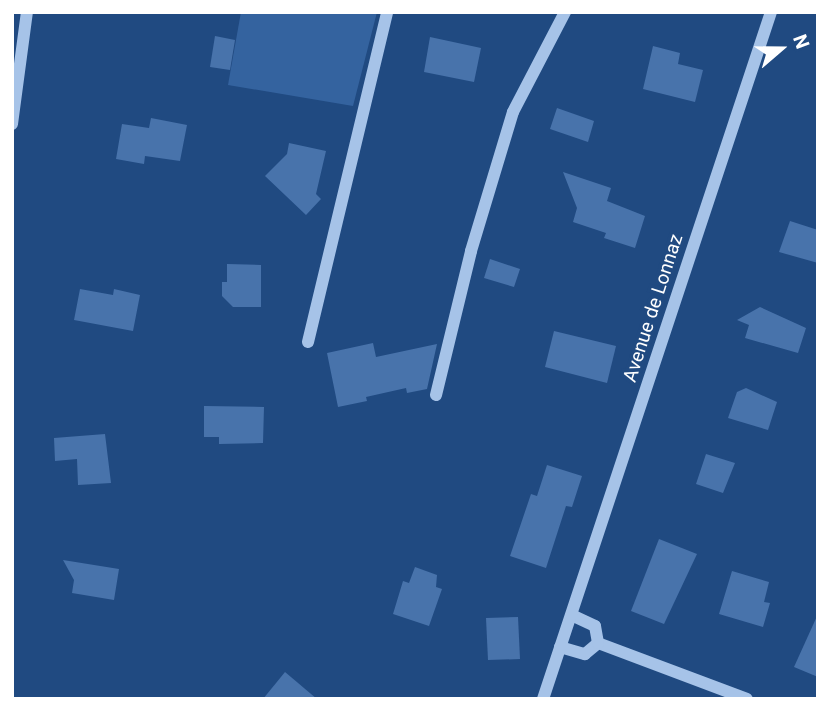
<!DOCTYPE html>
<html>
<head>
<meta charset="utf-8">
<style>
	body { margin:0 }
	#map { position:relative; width:830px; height:711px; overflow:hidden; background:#204a81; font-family:Roboto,sans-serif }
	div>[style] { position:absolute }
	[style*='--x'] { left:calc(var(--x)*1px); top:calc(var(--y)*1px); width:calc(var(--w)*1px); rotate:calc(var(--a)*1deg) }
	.green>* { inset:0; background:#34639f }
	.building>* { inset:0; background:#4873ab }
	.minor>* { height:12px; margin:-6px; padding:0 6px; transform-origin:6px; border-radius:6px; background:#a6c3e8 }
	span { translate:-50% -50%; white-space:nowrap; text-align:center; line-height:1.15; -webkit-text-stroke:7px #204a81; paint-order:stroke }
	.street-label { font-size:19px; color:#fff }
	.frame { position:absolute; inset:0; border:14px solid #fff; pointer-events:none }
	.north { position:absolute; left:746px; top:14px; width:70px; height:70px; -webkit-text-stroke:5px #204a81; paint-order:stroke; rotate:70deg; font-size:19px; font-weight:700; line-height:28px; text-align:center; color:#fff }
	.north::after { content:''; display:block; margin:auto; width:24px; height:32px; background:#fff; clip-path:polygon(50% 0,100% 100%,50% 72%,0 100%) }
</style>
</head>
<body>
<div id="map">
	<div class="green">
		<div style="clip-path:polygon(241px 12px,377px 12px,353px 106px,228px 85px)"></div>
	</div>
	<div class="building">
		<div style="clip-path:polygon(215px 36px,235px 40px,230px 70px,210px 67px)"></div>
		<div style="clip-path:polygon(430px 37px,481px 48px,474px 82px,424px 72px)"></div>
		<div style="clip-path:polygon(653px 46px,680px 53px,678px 64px,703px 70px,695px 102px,643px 89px)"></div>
		<div style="clip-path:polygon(557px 108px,594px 121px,588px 142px,550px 129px)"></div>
		<div style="clip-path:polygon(151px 118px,187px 125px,180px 161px,145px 156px,144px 164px,116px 159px,122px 124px,149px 128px)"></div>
		<div style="clip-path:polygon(289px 143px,326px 151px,316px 194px,321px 199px,306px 215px,265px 176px,287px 154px)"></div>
		<div style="clip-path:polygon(563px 172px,611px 188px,607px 201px,645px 216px,635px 248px,604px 238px,606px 233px,573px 222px,577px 208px)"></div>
		<div style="clip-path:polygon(790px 221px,818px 230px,818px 263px,779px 252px)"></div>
		<div style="clip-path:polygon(490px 259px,520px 269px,514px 287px,484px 278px)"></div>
		<div style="clip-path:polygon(227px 264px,261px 265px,261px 307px,233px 307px,222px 296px,222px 282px,227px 282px)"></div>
		<div style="clip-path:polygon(80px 289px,113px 295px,114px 289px,140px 295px,133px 331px,74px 320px)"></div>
		<div style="clip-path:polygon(760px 307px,806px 328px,798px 353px,745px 338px,749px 325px,737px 320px)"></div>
		<div style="clip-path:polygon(554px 331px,616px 346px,607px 383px,545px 367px)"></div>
		<div style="clip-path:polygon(373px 343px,376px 357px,437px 344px,427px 389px,407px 393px,406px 388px,366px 397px,367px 401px,338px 407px,327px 353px)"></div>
		<div style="clip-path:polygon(746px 388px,777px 402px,768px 430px,728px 418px,737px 392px)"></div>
		<div style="clip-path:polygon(204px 406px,264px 407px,263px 443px,219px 444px,219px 437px,204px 437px)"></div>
		<div style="clip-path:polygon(105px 434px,111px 483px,78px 485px,77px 459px,55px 461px,54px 438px)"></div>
		<div style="clip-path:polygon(706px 454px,735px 463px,723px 493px,696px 484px)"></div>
		<div style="clip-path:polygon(547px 465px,582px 476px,572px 507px,566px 506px,546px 568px,510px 556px,531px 494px,537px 496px)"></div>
		<div style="clip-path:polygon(659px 539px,697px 554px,664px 624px,631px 611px)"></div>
		<div style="clip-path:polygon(63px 560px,119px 569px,114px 600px,72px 593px,74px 580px)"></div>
		<div style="clip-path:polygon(415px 567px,437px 575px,436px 587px,442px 589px,429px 626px,393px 614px,403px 581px,409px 583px)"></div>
		<div style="clip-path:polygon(732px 571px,769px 582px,764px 602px,770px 603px,763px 627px,719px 614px)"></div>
		<div style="clip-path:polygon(818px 614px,818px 677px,794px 667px)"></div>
		<div style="clip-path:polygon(518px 617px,520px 659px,488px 660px,486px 618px)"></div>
		<div style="clip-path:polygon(285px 672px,317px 699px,263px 699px)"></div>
	</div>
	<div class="minor">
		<div style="--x:12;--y:124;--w:113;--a:-82.4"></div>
		<div style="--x:308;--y:342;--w:339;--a:-76.5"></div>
		<div style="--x:436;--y:395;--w:148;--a:-76.3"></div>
		<div style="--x:471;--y:251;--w:145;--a:-73.2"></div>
		<div style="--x:513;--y:112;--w:113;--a:-62.5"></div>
		<div style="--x:598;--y:643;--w:159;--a:20.6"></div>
		<div style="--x:560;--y:647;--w:26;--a:16"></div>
		<div style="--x:585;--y:654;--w:17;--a:-40"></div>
		<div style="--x:598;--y:643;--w:17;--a:-100"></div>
		<div style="--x:595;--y:626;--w:26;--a:-155"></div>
		<div style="--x:543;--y:699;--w:724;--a:-71.64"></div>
	</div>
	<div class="street-label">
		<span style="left:653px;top:308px;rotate:-72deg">Avenue de Lonnaz</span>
	</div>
	<div class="frame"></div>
	<div class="north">N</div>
</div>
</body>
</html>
